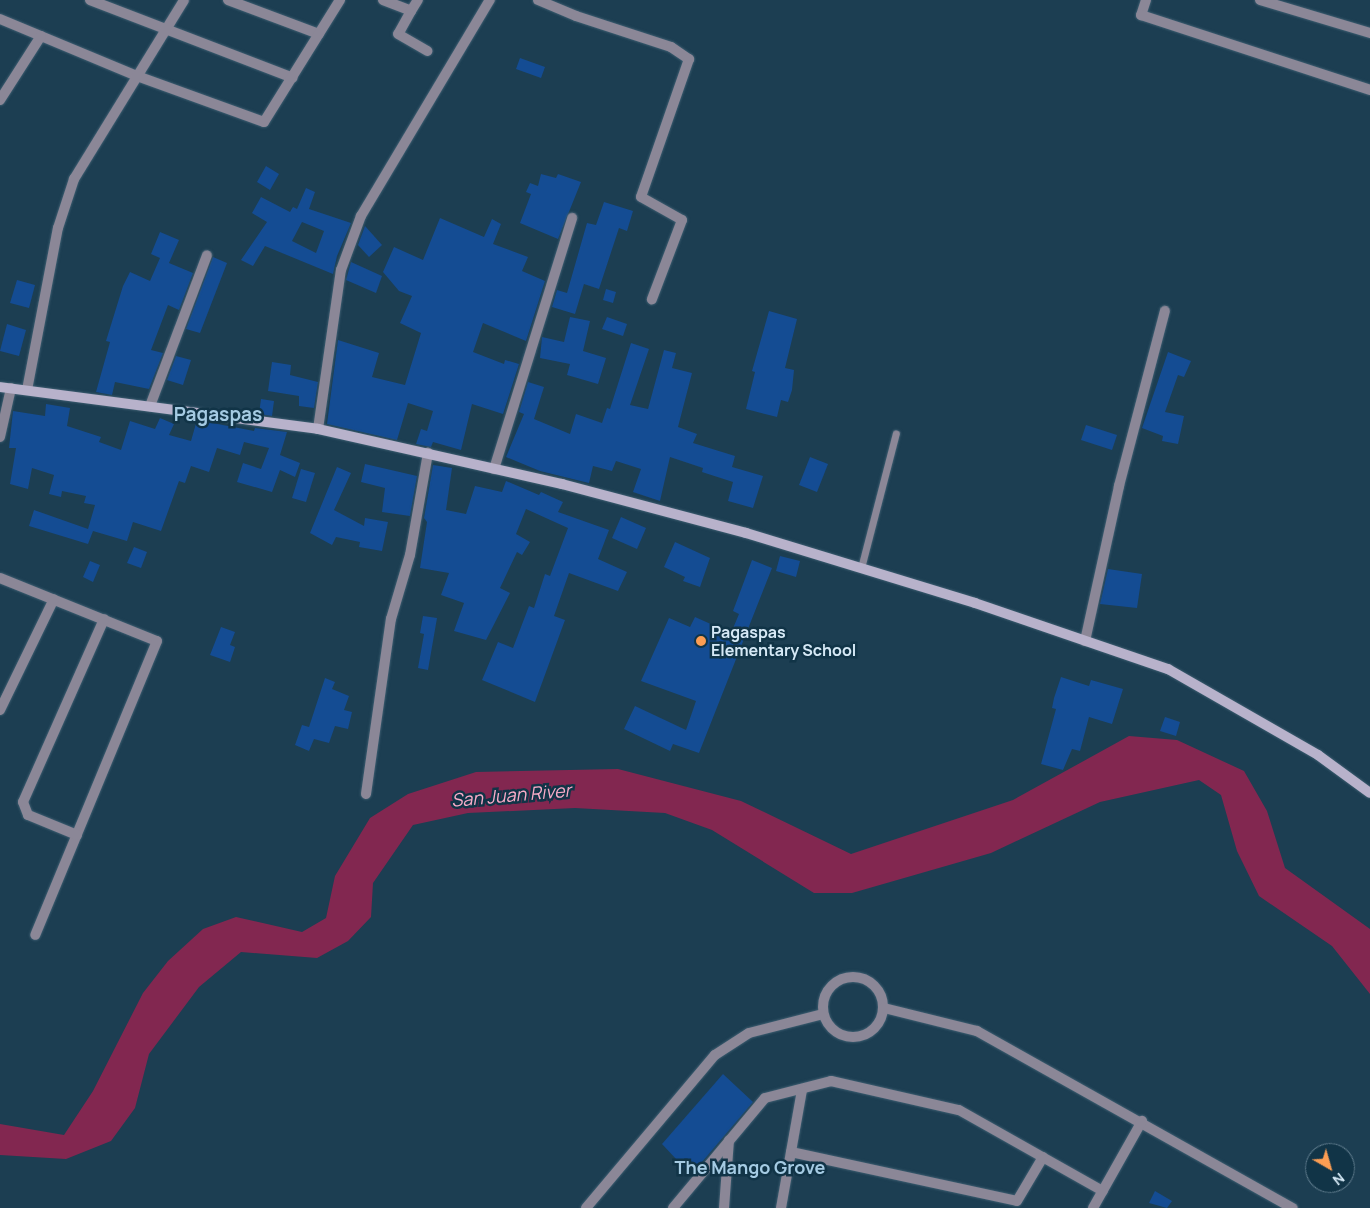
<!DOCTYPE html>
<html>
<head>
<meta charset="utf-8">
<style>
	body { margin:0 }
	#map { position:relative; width:1370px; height:1208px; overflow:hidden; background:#1c3e52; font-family:Manrope,sans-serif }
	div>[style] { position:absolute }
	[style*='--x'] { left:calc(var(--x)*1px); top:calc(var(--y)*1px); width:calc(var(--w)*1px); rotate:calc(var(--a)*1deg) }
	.water>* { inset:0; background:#822750 }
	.building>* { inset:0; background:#144c93 }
	.roads { filter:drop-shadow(0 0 1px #3d5d70) drop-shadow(0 0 1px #3d5d70) }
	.lane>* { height:7px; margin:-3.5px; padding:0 3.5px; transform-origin:3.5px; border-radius:3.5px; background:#8b8797 }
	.street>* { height:10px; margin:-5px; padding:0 5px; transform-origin:5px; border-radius:5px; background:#8b8797 }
	.street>.ring { margin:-5px; padding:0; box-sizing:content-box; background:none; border:10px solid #8b8797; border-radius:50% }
	.secondary>* { height:10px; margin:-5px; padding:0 5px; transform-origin:5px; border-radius:5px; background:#b8b2cb }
	.dots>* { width:14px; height:14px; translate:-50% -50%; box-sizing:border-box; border:2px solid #113447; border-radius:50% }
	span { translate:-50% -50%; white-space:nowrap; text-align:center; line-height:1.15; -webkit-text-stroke:5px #113447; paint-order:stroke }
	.poi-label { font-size:16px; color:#d6e9f6; font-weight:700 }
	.left { translate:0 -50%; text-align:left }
	.water-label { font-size:18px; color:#faacc8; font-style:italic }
	.neighbourhood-label { font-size:18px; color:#a5cbe3; font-weight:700 }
	.quarter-label { font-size:19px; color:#a5cbe3; font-weight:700 }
	.north { position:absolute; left:1305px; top:1143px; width:50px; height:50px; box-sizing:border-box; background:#113447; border:1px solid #607c8d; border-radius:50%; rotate:142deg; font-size:14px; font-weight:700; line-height:20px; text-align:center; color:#d6e9f6 }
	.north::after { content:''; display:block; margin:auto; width:18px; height:22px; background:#fc9d53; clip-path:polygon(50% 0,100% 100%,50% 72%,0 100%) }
</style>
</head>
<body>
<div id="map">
	<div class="water">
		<div style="clip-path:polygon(1129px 736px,1177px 740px,1244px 771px,1267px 811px,1285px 868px,1370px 929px,1370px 994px,1332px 946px,1259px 896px,1237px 851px,1221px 795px,1199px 780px,1100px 802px,991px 853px,852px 893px,814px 893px,712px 830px,665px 813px,575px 808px,468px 813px,413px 825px,373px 883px,371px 917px,348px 941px,317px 958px,241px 952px,199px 987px,149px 1054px,135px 1108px,111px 1141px,66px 1159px,0 1155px,0 1124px,64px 1135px,93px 1091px,143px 993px,168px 961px,203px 929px,236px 917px,302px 932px,326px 918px,335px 876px,370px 818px,408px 794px,476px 772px,618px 769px,741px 801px,851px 854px,1013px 800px)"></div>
	</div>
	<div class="building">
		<div style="clip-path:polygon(520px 58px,545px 67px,541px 78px,516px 69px)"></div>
		<div style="clip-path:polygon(266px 166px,279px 174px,270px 190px,257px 182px)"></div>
		<div style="clip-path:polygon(541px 174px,556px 178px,558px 174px,581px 182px,558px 239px,520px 223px,531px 194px,526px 192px,530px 183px,538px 186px)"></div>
		<div style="clip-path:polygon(evenodd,306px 188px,315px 192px,309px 209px,351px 223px,337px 256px,333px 274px,265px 246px,253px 266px,241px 260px,267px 222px,252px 213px,261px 197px,290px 212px,293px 207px,297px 209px,306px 188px,302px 222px,324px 231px,316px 253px,292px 241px,302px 222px)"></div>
		<div style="clip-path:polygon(604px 202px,633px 211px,627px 231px,619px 228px,599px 289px,584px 284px,575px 314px,552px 307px,557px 290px,567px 293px,587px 223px,596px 225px)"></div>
		<div style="clip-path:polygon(440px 218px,484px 237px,492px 219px,501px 224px,493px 244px,528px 257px,522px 271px,545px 281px,526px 341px,483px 323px,473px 352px,504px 364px,505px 360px,519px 364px,503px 414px,472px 404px,461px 450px,433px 442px,431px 447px,416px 444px,421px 429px,427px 431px,433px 411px,408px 403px,397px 440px,327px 424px,338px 340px,379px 353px,372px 377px,405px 385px,421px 333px,400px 323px,412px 296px,399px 291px,383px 272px,394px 247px,423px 260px)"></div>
		<div style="clip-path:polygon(365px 226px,382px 245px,369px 257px,358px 245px)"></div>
		<div style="clip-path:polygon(160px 232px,179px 240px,169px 263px,193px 273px,179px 310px,168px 305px,151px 350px,163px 353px,149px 389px,115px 382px,112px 395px,96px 392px,110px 342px,106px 341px,123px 286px,130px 272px,150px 281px,160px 258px,151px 254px)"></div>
		<div style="clip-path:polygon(213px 257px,227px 263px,200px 333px,186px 329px)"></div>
		<div style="clip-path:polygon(351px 262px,382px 276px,376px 293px,346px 280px)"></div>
		<div style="clip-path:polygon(17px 280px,35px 285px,29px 308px,10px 303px)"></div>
		<div style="clip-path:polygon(606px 289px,616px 292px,613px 303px,603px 300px)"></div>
		<div style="clip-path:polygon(769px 311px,797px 319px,785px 368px,794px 370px,792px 390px,788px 402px,781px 400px,777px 417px,746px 409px,755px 372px,752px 371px)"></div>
		<div style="clip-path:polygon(570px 317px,590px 321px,583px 351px,606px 358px,598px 384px,567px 375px,570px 364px,540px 358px,542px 337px,564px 342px)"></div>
		<div style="clip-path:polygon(607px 317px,627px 324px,623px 336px,602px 329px)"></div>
		<div style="clip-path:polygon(7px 324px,26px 330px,19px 356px,0 351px)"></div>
		<div style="clip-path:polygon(631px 343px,649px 349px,630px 405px,648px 409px,664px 350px,676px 353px,672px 368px,692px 373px,678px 427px,697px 434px,693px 443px,735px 456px,732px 467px,763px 476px,753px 508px,728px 501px,733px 482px,702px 472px,703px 468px,670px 457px,660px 501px,633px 492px,641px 469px,616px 461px,612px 471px,593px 466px,589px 483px,540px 471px,506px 457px,524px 414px,519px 412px,528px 382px,544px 387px,534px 419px,570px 434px,576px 414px,602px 423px,607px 408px,610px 409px)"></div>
		<div style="clip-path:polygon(1168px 352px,1191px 361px,1184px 377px,1178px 375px,1165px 412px,1184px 416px,1178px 444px,1162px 441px,1163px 436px,1142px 428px)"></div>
		<div style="clip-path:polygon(176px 356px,191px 360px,183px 385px,167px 380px)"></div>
		<div style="clip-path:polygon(272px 362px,291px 365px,290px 375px,318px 382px,314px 408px,299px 406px,299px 396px,268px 391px)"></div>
		<div style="clip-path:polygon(261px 399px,274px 401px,272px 416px,259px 414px)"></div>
		<div style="clip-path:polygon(46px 404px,70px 408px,67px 426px,101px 437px,99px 442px,121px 450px,130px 421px,155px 429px,160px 418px,174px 424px,169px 435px,191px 441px,197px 420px,254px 431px,255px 428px,287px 432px,280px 455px,300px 463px,295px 477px,280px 470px,272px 492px,237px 482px,243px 463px,261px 469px,269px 448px,244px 442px,240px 455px,217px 448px,209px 472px,191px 466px,185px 483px,179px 481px,161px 531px,133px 522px,127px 541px,93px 531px,88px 544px,29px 526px,34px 510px,88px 529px,95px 505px,84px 503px,86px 496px,62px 491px,61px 497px,49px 494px,54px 475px,32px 468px,28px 489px,10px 484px,16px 448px,9px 448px,13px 411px,45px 416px)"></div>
		<div style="clip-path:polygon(1086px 425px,1117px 435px,1112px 450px,1081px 440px)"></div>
		<div style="clip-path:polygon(810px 457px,828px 464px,817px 492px,799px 485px)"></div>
		<div style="clip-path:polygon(365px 464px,417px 476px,410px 516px,382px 512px,385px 488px,361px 482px)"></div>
		<div style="clip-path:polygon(433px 465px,452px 468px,446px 510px,466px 514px,475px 486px,502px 492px,506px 481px,539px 495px,541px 492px,563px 502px,558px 512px,609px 530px,598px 559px,627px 572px,618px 591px,569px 573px,554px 616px,565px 620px,535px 702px,482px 680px,498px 642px,513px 648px,529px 606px,534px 608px,545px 574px,550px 576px,568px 528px,526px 509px,516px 534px,530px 542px,522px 555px,517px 552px,500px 588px,510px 593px,486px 640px,454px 631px,464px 603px,441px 595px,449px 573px,420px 568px,427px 522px,424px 518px)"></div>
		<div style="clip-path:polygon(337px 467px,351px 473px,334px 510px,364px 526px,365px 518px,388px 522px,382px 551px,359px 547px,360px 542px,336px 537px,332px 545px,310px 533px)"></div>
		<div style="clip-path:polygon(301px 469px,315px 473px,306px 502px,292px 498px)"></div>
		<div style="clip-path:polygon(621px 517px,646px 528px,637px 549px,612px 538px)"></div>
		<div style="clip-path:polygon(675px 542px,710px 558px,700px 587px,683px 581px,685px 577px,664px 567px)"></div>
		<div style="clip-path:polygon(134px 547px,147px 552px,141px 568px,127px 563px)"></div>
		<div style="clip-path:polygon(780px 556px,800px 561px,796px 577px,776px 571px)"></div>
		<div style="clip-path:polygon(752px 560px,772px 568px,699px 753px,673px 744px,670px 751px,624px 729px,635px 706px,686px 730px,696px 701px,641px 681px,669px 618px,690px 627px,695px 617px,731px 633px,739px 614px,733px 611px)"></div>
		<div style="clip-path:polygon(90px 561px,100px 565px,93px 582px,83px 577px)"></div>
		<div style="clip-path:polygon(1108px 569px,1142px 574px,1137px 608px,1100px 604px)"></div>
		<div style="clip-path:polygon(423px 616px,437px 618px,428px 670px,418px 668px,424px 634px,420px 633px)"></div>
		<div style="clip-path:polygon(221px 627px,235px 632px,230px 645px,235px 647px,230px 662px,210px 655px)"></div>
		<div style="clip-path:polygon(1061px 677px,1089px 686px,1091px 680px,1123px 689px,1112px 724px,1089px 717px,1080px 751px,1072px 749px,1063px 770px,1041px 764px,1056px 709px,1052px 708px,1054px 698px)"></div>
		<div style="clip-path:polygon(325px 678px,335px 682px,332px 689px,349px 696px,344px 710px,352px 712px,348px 729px,335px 726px,329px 743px,314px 739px,309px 751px,295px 745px,302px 725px,309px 727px)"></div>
		<div style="clip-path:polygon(1165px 717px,1180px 722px,1176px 736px,1160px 731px)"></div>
		<div style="clip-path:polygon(723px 1074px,753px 1102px,691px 1175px,662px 1144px)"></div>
		<div style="clip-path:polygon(1155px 1191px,1172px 1201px,1167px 1208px,1149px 1203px)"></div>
	</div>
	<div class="roads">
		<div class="lane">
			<div style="--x:861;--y:568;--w:139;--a:-75.5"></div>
		</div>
		<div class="street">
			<div style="--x:90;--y:0;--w:217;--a:21"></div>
			<div style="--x:228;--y:0;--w:97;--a:20.5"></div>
			<div style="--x:383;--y:0;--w:30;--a:21"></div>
			<div style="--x:411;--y:11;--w:13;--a:-58"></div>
			<div style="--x:538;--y:0;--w:41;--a:22.8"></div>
			<div style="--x:576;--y:16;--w:100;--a:18.1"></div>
			<div style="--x:671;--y:47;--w:22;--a:34"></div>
			<div style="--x:689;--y:59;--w:146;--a:109.2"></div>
			<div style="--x:641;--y:197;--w:47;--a:29.3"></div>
			<div style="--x:682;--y:220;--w:85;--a:110.8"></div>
			<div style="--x:1146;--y:0;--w:16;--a:108"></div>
			<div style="--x:1141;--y:15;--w:241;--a:18.1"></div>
			<div style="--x:1260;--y:0;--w:115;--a:16.7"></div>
			<div style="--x:411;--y:11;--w:26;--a:119"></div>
			<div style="--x:398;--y:34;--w:34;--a:30"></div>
			<div style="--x:0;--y:19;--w:148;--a:22.6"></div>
			<div style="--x:137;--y:76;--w:135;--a:19.9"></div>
			<div style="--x:264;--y:122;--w:144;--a:-58.1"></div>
			<div style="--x:0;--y:100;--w:76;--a:-57.4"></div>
			<div style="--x:27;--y:390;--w:165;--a:-79.2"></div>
			<div style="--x:58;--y:228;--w:52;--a:-71.9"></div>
			<div style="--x:74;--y:179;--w:210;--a:-58.4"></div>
			<div style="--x:150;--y:406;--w:161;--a:-69.3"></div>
			<div style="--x:318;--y:429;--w:161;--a:-81.8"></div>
			<div style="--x:341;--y:270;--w:58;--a:-69.7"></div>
			<div style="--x:361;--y:216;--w:252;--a:-59.2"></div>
			<div style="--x:0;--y:437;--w:50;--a:-77.3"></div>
			<div style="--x:494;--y:469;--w:263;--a:-72.7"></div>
			<div style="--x:0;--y:578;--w:169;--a:21.9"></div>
			<div style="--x:157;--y:641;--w:318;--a:112.5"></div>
			<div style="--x:1085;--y:641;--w:159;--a:-77.6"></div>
			<div style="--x:1119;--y:486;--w:181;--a:-75.3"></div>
			<div style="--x:0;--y:710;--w:123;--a:-64.1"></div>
			<div style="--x:366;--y:794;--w:177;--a:-81.9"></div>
			<div style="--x:391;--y:619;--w:67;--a:-73.5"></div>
			<div style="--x:410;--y:555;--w:104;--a:-80"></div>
			<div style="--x:77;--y:835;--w:53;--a:-157.8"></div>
			<div style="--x:28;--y:815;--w:14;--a:-111"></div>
			<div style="--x:23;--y:802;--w:200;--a:-66.1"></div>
			<div class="ring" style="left:823px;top:977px;width:50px;height:50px"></div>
			<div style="--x:884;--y:1008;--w:96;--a:13.9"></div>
			<div style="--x:977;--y:1031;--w:362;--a:29.3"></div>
			<div style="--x:791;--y:1152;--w:231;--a:12.2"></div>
			<div style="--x:1017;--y:1201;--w:51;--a:-59.4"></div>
			<div style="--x:586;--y:1208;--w:200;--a:-49.9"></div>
			<div style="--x:715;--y:1055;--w:40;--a:-32.9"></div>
			<div style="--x:749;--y:1033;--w:76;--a:-14.4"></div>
			<div style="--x:673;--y:1208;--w:143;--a:-50.1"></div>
			<div style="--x:765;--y:1098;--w:68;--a:-14.4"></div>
			<div style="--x:831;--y:1081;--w:131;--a:12.8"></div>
			<div style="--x:959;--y:1110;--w:165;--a:29.4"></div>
			<div style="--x:724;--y:1208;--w:68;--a:-85.8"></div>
			<div style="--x:781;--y:1208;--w:120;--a:-79.9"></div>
			<div style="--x:1093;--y:1208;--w:100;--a:-60.6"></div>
		</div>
		<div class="secondary">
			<div style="--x:0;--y:387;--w:321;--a:7.5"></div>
			<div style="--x:318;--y:429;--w:250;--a:12.7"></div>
			<div style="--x:562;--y:484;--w:190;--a:14.9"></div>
			<div style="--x:746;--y:533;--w:239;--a:17"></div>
			<div style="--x:975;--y:603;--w:204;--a:18.9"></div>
			<div style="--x:1168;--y:669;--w:173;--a:29.8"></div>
			<div style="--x:1318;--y:755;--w:64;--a:36.2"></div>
		</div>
	</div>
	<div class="dots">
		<div style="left:701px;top:641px;background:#fc9d53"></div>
	</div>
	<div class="poi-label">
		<span class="left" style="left:711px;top:641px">Pagaspas<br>Elementary School</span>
	</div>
	<div class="water-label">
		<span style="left:511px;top:795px;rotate:-5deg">San Juan River</span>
	</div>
	<div class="neighbourhood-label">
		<span style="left:750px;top:1167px">The Mango Grove</span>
	</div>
	<div class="quarter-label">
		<span style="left:218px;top:415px">Pagaspas</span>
	</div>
	<div class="north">N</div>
</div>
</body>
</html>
